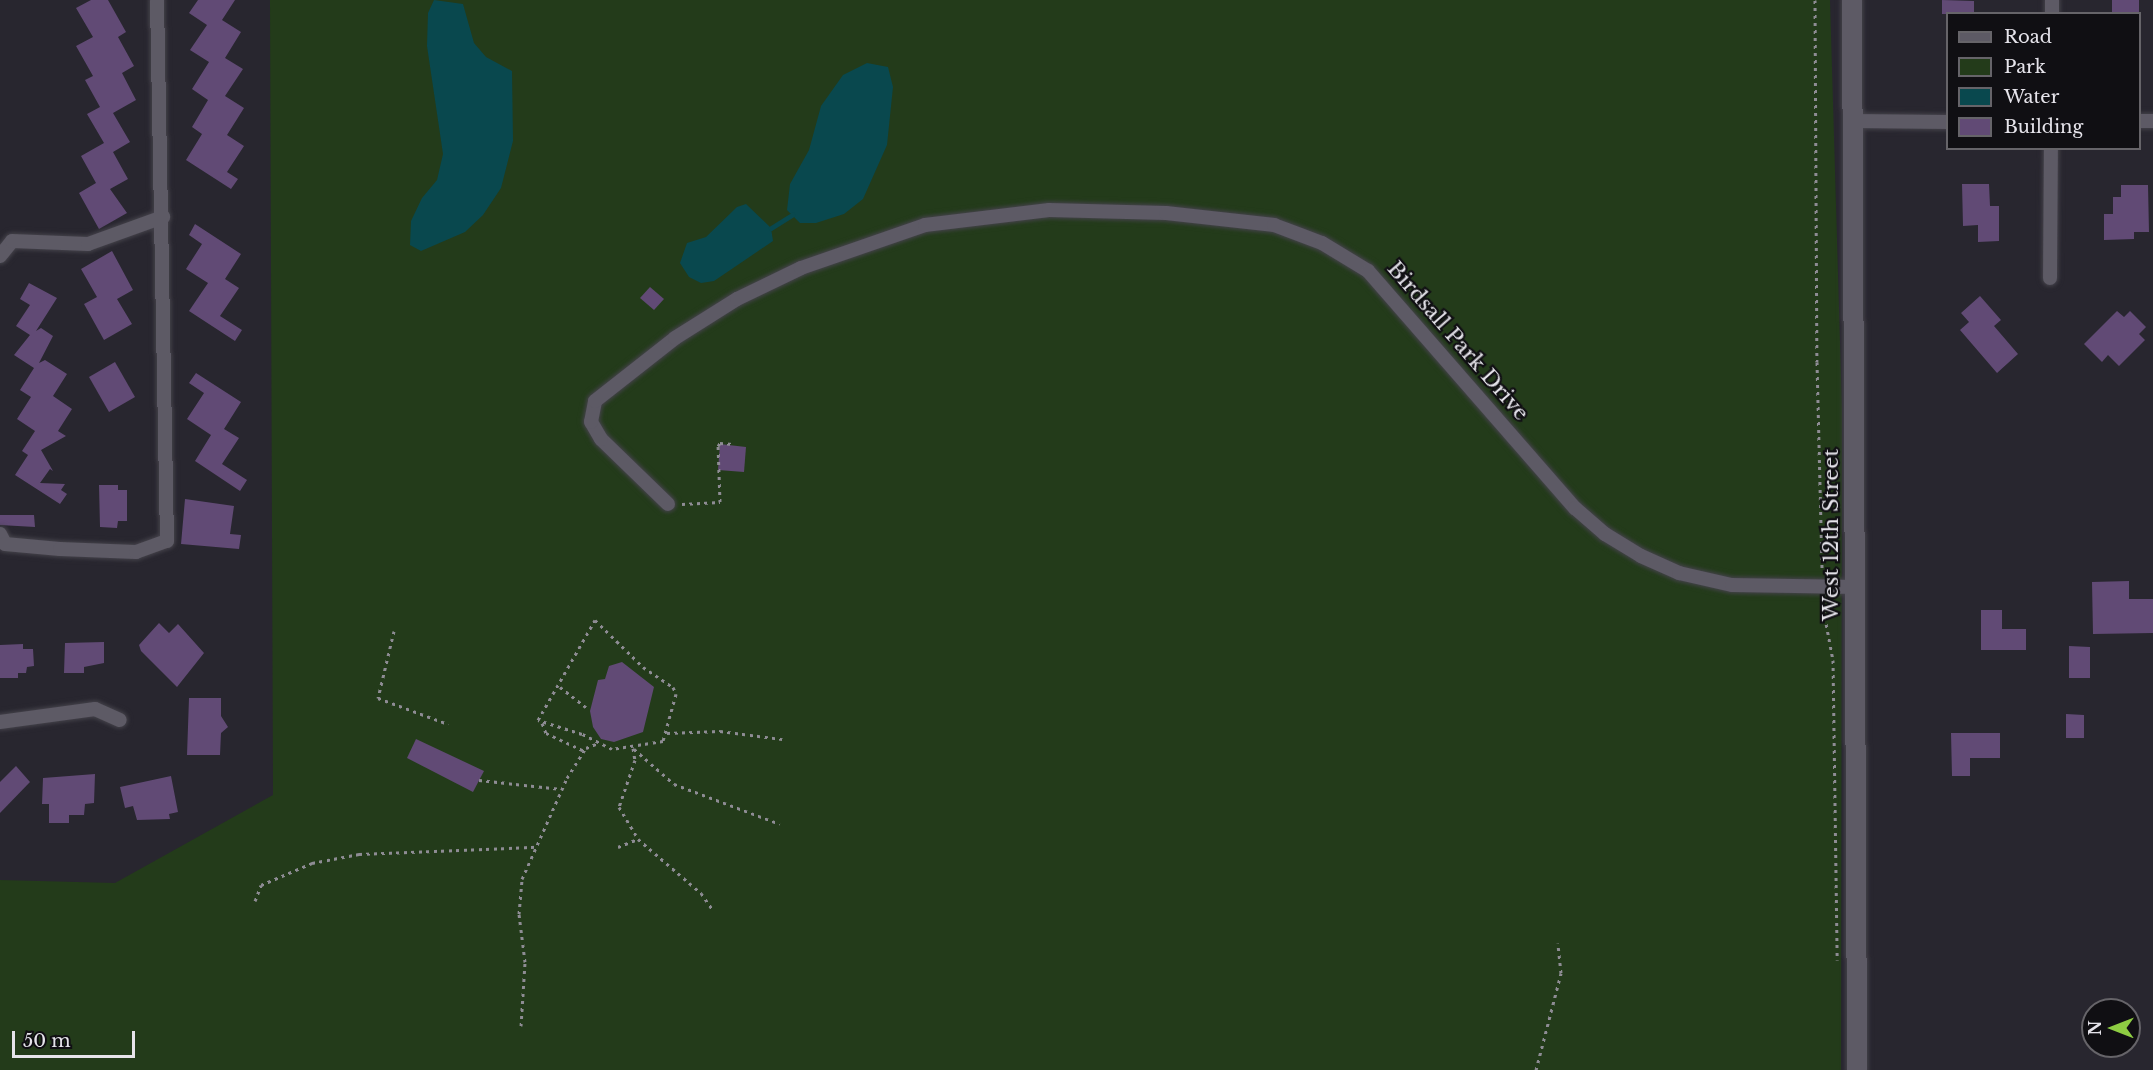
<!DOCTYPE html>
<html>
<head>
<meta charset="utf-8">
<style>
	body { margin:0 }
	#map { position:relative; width:2153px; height:1070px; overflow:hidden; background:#28262f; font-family:"Libre Baskerville",serif }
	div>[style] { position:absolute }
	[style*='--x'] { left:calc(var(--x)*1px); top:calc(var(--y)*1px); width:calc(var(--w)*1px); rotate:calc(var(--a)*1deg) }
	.green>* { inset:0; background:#233b1a }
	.water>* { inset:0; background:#09484e }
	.stream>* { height:5px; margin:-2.5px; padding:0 2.5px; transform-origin:2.5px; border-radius:2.5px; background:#09484e }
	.building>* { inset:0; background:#614a75 }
	.path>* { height:3px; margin-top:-1.5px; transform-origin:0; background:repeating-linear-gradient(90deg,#8e8c94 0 3px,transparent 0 7.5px) }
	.roads { filter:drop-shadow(0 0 2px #44424a) drop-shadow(0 0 2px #44424a) }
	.street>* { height:14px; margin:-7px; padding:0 7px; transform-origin:7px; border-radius:7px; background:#5d5a65 }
	.secondary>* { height:20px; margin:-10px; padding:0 10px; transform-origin:10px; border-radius:10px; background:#5d5a65 }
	span { translate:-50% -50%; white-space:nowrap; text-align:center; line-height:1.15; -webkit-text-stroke:4.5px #100f13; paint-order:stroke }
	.street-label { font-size:21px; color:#e6e4eb }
	.legend { position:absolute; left:1946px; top:12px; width:195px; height:138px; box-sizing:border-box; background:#100f13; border:2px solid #666469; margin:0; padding:8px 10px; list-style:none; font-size:18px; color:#e6e4eb }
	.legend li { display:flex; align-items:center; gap:12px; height:30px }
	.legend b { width:30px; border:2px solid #666469 }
	.north { position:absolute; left:2081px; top:998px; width:60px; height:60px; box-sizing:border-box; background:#100f13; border:2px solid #666469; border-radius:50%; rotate:270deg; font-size:16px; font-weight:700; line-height:24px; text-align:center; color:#e6e4eb }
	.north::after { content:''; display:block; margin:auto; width:21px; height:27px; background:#8ecd43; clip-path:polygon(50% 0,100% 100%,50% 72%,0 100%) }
	.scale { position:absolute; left:12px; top:1031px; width:123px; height:27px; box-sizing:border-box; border:3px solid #e6e4eb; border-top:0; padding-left:8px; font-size:18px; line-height:21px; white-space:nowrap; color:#e6e4eb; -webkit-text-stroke:4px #100f13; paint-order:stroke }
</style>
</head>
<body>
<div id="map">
	<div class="green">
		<div style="clip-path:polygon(270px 0,1830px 0,1842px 410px,1841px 1070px,0 1070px,0 880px,115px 883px,273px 795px)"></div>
	</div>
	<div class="water">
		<div style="clip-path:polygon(434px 0,463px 4px,474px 43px,486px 57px,512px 71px,513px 141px,501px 188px,483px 215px,465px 232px,421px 251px,410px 245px,411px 221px,422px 198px,437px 180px,443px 154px,427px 46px,428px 13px)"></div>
		<div style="clip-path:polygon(867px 63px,888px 67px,893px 87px,887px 145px,863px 199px,844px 214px,816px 223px,800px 223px,787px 210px,790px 184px,809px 150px,821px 106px,843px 75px)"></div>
		<div style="clip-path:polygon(746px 204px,771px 228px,773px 241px,714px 281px,701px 283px,689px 277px,680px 263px,687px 243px,706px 237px,737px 207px)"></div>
	</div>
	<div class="stream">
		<div style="--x:771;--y:228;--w:25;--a:-32"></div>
	</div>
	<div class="building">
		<div style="clip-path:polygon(91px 0,108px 0,126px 32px,118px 37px,134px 66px,122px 73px,136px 100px,113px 113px,130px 142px,113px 152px,128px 179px,110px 189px,127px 213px,99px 229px,79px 193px,96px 183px,81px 156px,104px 143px,87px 114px,100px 107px,85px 80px,93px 76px,76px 46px,93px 37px,76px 8px)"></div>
		<div style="clip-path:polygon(198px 0,235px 0,222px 20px,241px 32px,225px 58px,243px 69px,225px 96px,244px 108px,227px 135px,244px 146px,227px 172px,238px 179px,231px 189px,186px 160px,202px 134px,192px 127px,208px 100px,192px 89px,209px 62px,190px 50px,207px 25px,189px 13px)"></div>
		<div style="clip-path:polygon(1942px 0,1974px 1px,1974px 14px,1942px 14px)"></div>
		<div style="clip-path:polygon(2112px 0,2139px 0,2139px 14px,2112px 14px)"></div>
		<div style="clip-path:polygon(1962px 184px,1989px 184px,1990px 206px,1999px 206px,1999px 241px,1978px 242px,1978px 225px,1963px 226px)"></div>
		<div style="clip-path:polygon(2121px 185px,2148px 185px,2149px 232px,2134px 232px,2134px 239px,2104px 240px,2104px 214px,2113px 214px,2113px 197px,2121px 197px)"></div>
		<div style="clip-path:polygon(195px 224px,241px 254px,225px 279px,239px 288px,220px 316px,242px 330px,235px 341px,189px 311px,208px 283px,186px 269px,202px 244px,189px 235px)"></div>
		<div style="clip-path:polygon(112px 251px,133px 290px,117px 299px,132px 324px,104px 340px,84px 304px,97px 297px,81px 269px)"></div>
		<div style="clip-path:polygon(29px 283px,57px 298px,36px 331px,41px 328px,53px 336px,39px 363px,45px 360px,67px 374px,53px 396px,72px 409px,58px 431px,66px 436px,41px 450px,53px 471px,50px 469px,40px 483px,65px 484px,61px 490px,67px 494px,60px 504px,15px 475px,28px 455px,22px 451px,35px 431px,17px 419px,31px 397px,20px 390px,34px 368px,14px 355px,30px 335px,16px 326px,30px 305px,20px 299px)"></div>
		<div style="clip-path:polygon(650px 287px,664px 299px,654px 310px,640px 298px)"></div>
		<div style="clip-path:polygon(1980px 296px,2001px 320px,1994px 326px,2018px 354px,1997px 373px,1960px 330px,1969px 322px,1961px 313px)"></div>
		<div style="clip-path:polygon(2117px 311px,2124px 317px,2130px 311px,2146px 327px,2139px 334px,2145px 340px,2119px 366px,2108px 355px,2102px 362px,2084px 344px)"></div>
		<div style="clip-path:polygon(115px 362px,135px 397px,109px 412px,89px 377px)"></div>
		<div style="clip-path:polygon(196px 373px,241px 402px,224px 429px,239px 438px,222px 464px,247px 480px,240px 491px,195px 461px,211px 435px,187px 419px,204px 393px,189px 383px)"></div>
		<div style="clip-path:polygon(720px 444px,746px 447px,744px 472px,718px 470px)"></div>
		<div style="clip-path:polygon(99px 485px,118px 485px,118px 490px,127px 490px,127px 521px,118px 521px,117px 528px,100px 527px)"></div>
		<div style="clip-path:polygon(185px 499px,234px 506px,230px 534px,241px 535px,239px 549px,181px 544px)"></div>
		<div style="clip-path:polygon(0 515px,34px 515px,35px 527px,0 525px)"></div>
		<div style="clip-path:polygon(2129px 581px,2129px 599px,2153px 599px,2153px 633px,2093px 634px,2092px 582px)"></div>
		<div style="clip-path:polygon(1981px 610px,2002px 610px,2002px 629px,2026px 629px,2026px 650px,1981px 650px)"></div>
		<div style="clip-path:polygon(159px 623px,169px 633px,178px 624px,204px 653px,177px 687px,141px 651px,139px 645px)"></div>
		<div style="clip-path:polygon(104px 642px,104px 663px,84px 667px,84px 673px,64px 673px,65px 643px)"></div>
		<div style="clip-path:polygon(23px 644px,23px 649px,33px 649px,34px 666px,27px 667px,26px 673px,18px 673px,18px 678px,0 678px,0 645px)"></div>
		<div style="clip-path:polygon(2069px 646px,2090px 647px,2090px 678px,2069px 678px)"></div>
		<div style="clip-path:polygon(622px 662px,654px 687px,643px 732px,614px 742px,601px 739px,593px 727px,590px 711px,598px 680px,605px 679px,609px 666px)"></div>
		<div style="clip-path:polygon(189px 698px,221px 698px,221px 716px,228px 727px,221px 733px,220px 755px,187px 755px)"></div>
		<div style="clip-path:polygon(2066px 714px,2084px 715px,2084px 738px,2066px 738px)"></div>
		<div style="clip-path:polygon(1951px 733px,2000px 733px,2000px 758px,1970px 758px,1970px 776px,1952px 776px)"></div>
		<div style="clip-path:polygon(416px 739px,484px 771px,473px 792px,407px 758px)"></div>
		<div style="clip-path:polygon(16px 766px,30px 782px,0 813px,0 782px)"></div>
		<div style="clip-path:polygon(95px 774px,94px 803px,85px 804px,84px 815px,69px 815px,69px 823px,49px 823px,49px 804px,42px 804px,43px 778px)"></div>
		<div style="clip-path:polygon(171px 776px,178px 812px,169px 814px,170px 819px,137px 820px,133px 806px,125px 808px,120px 787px)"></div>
	</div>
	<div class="path">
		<div style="--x:1815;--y:0;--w:362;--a:89.7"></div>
		<div style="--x:1817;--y:362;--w:209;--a:88.6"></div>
		<div style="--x:682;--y:504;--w:38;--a:-3"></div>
		<div style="--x:720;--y:502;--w:56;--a:-92"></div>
		<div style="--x:718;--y:446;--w:4;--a:-56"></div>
		<div style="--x:720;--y:443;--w:13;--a:4"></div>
		<div style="--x:1822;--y:602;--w:59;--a:79.3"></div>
		<div style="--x:1833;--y:660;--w:300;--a:89.2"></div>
		<div style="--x:595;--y:620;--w:67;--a:44.4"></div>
		<div style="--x:643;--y:667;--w:36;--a:34"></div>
		<div style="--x:673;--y:687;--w:8;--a:67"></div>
		<div style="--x:676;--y:694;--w:49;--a:105.5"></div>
		<div style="--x:663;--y:741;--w:52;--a:171.1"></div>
		<div style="--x:612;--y:749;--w:34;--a:-153"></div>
		<div style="--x:582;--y:734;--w:46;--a:-162.3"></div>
		<div style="--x:538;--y:720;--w:115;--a:-60.3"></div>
		<div style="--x:394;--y:631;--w:69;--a:103.4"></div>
		<div style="--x:378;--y:698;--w:75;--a:20.4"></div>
		<div style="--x:560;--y:687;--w:34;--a:38"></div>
		<div style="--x:542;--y:723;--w:11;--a:68"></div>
		<div style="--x:546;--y:733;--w:42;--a:25.3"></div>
		<div style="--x:667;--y:733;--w:53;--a:-2.2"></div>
		<div style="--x:720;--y:731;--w:63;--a:7.4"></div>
		<div style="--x:633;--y:748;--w:12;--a:81"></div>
		<div style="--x:635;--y:760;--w:50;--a:108.8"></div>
		<div style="--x:619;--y:807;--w:37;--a:59"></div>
		<div style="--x:638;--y:839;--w:83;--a:40.6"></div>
		<div style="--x:701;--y:893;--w:19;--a:55"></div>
		<div style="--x:634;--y:749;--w:53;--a:41.2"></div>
		<div style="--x:674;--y:784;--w:113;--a:20.7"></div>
		<div style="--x:479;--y:780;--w:83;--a:6.2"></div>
		<div style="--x:618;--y:847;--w:22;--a:-22"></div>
		<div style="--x:255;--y:901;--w:17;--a:-69"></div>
		<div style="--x:261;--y:885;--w:56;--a:-23.3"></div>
		<div style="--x:312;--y:863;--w:48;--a:-10.8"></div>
		<div style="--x:359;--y:854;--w:178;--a:-2.3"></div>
		<div style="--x:521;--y:1026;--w:64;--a:-86.4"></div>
		<div style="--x:525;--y:962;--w:48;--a:-97.1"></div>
		<div style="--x:519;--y:914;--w:35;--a:-85"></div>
		<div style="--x:522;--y:879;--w:111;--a:-66"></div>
		<div style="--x:567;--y:778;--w:36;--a:-58"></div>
		<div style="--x:586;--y:748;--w:11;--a:-22"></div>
		<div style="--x:1536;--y:1070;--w:100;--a:-75.5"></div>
		<div style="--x:1561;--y:973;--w:30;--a:-96"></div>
	</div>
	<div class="roads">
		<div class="street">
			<div style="--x:2052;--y:14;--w:14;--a:-90"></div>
			<div style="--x:1853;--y:121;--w:95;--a:0.6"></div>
			<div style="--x:2140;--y:121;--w:13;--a:0"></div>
			<div style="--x:0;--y:256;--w:19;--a:-51"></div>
			<div style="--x:12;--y:241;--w:76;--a:2.3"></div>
			<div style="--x:88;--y:244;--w:80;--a:-19.8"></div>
			<div style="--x:2050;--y:278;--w:130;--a:-89.6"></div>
			<div style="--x:668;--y:504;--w:93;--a:-135.9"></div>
			<div style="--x:601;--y:439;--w:20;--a:-120"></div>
			<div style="--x:591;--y:422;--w:21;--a:-79"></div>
			<div style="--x:595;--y:401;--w:102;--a:-38.2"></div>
			<div style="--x:675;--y:338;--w:73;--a:-32.2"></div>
			<div style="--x:737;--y:299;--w:71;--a:-25.8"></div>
			<div style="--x:801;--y:268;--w:131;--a:-19.1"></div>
			<div style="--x:925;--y:225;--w:125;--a:-6.9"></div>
			<div style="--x:1049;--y:210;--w:117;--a:1.5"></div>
			<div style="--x:1166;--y:213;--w:109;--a:6.3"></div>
			<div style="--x:1274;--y:225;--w:51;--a:20.6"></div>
			<div style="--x:1322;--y:243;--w:54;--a:31.3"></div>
			<div style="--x:1368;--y:271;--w:315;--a:48.9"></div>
			<div style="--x:1575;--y:508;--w:40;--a:41"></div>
			<div style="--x:1605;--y:534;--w:42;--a:31.4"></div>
			<div style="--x:1641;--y:556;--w:42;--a:24.1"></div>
			<div style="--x:1679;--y:573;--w:54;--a:12.8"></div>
			<div style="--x:1732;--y:585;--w:124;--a:0.9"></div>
			<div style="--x:0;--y:534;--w:11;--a:63"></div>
			<div style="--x:5;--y:544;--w:55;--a:5.2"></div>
			<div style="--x:60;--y:549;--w:76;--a:2.3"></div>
			<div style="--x:136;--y:552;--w:33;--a:-20"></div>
			<div style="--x:167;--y:541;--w:541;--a:-91.06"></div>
			<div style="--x:0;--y:722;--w:96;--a:-7.8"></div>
			<div style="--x:95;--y:709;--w:27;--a:24"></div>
		</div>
		<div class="secondary">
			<div style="--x:1852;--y:0;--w:1070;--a:89.73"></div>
		</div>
	</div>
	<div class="street-label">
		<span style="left:1458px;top:341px;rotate:49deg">Birdsall Park Drive</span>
		<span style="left:1831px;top:535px;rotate:-90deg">West 12th Street</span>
	</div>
	<ul class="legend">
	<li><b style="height:8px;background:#5d5a65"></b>Road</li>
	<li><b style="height:16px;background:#233b1a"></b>Park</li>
	<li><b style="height:16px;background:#09484e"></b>Water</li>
	<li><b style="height:16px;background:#614a75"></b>Building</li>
	</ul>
	<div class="north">N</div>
	<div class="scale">50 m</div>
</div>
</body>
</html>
